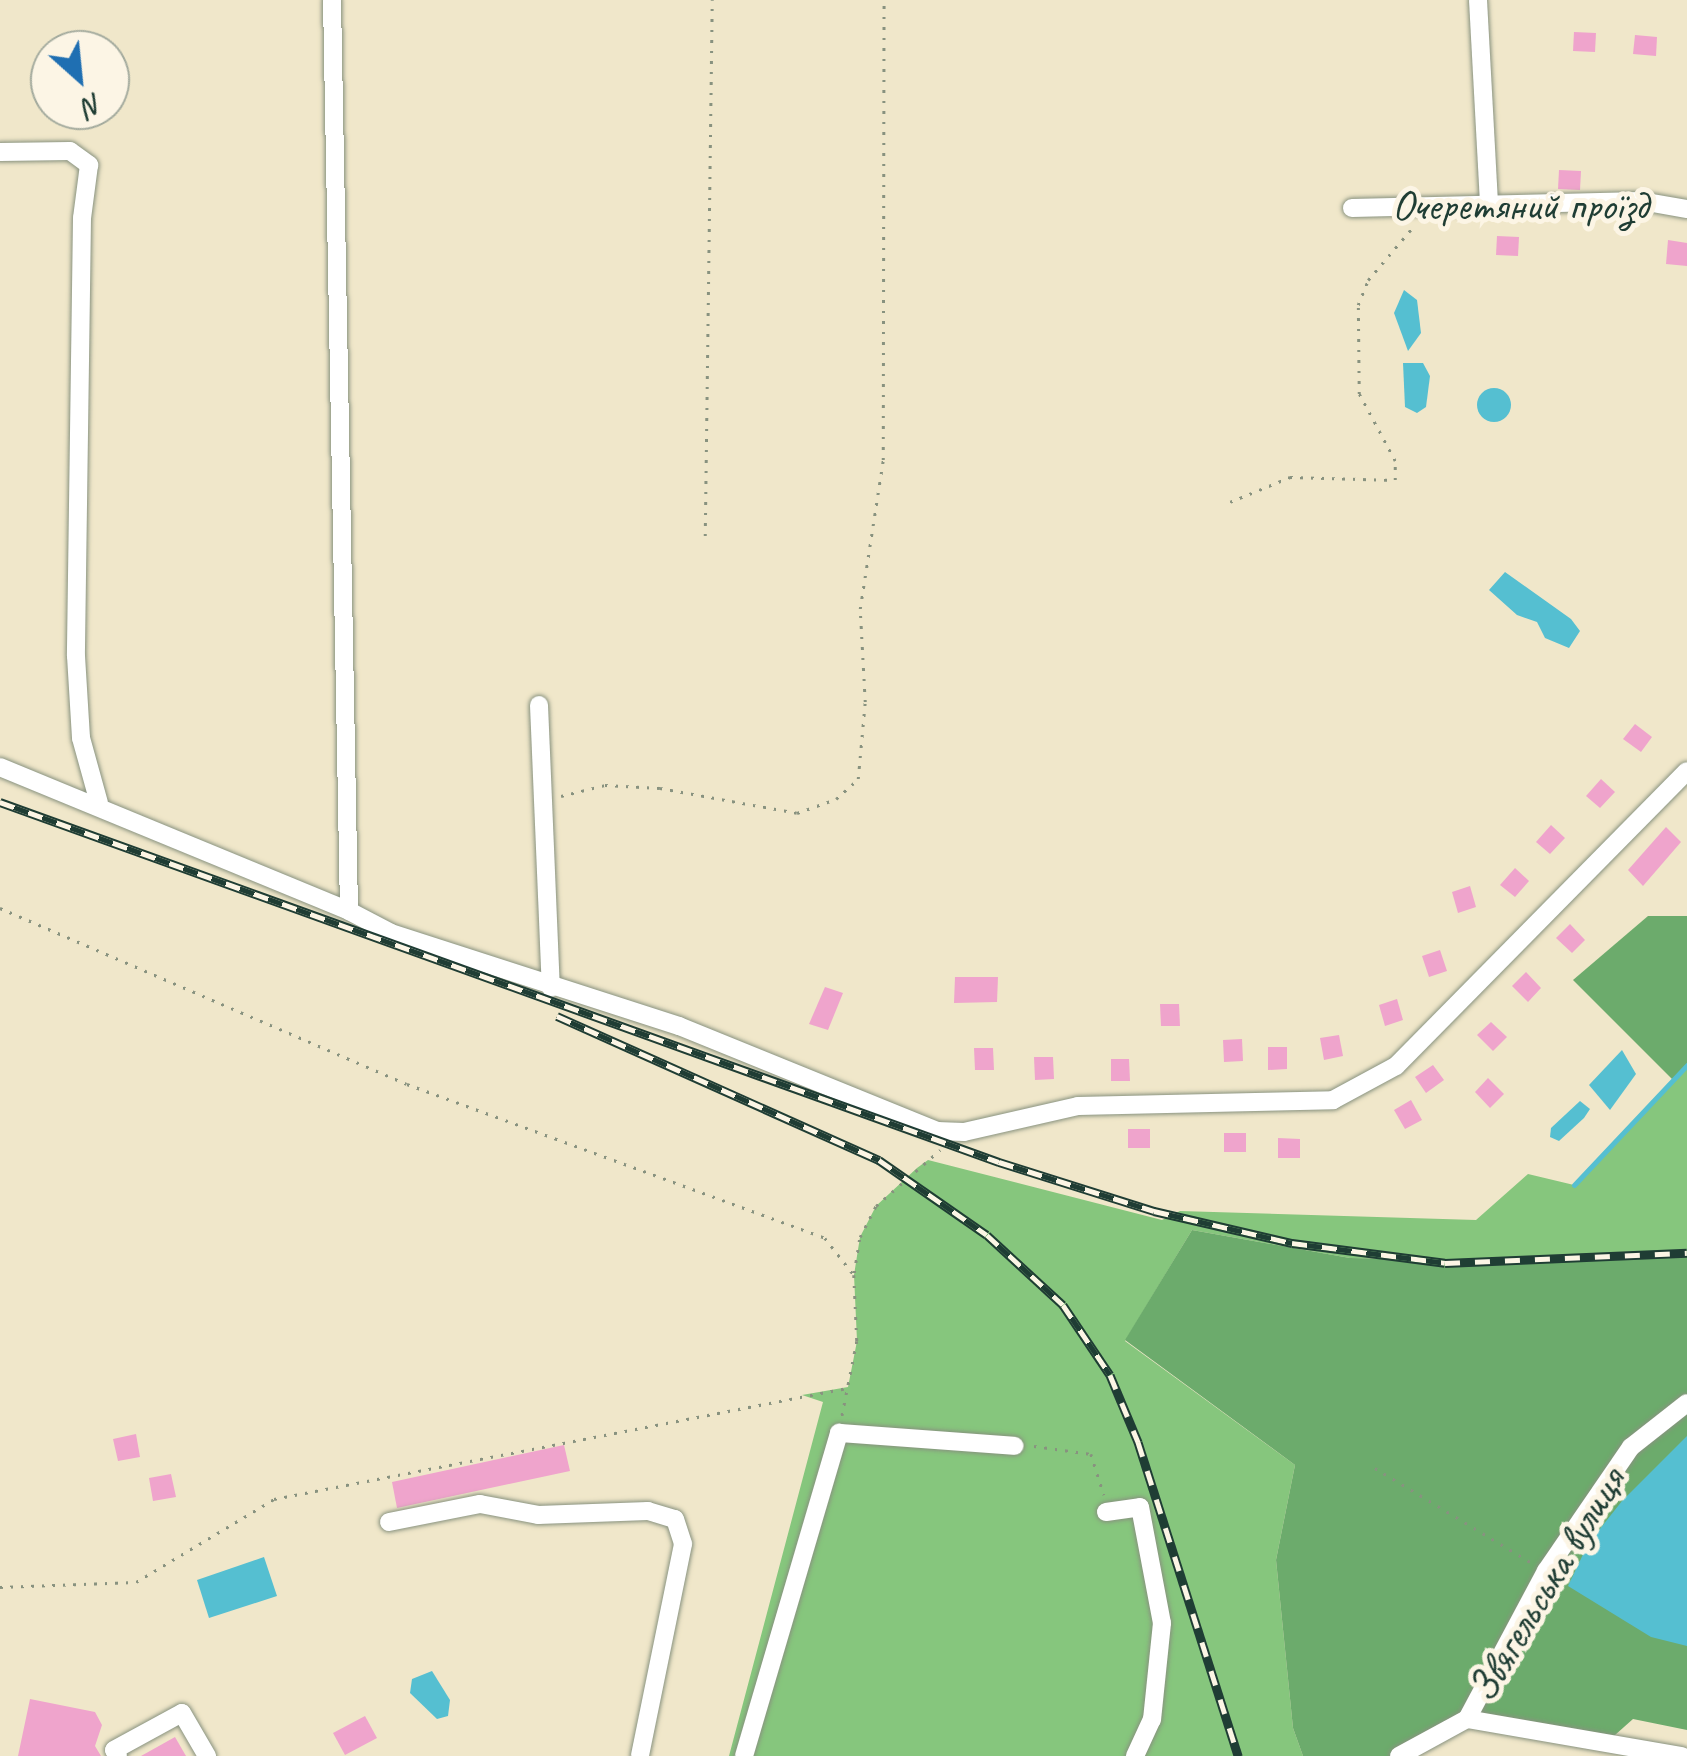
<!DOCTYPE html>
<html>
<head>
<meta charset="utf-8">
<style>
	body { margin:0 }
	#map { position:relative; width:1687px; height:1756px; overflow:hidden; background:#f0e7ca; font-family:Caveat,sans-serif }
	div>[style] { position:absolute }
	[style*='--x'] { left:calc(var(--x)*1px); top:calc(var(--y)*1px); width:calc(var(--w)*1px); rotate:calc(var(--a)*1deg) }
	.green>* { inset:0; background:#86c67d }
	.forest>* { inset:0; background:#6cab6c }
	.water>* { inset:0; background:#55bfd1 }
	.round { border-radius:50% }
	.stream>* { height:5px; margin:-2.5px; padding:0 2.5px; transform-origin:2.5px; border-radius:2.5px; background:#55bfd1 }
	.building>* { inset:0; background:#efa4cc }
	.path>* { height:2.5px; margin-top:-1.25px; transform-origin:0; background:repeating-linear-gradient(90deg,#88927f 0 2.5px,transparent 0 10.5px) }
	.roads { filter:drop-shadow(0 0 2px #88927f) drop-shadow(0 0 2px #88927f) }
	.minor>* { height:18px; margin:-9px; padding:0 9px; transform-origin:9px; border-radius:9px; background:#fff }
	.rail>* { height:9px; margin-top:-4.5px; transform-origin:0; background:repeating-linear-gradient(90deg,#fcf5e5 0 15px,#1f3d34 0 30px); box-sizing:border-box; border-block:2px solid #1f3d34 }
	span { translate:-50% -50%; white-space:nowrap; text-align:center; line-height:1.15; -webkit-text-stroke:10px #fcf5e5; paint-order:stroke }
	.street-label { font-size:42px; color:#1f3d34 }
	.north { position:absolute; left:30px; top:30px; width:100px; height:100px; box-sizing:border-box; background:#fcf5e5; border:2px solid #a4ab9e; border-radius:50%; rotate:153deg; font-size:28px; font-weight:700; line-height:40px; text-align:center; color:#1f3d34 }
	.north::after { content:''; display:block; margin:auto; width:35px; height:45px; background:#1f6fb2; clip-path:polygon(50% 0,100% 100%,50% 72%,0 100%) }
</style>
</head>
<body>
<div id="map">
	<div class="green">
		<div style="clip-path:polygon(1687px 1065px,1687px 1253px,1579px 1262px,1350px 1258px,1192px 1230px,1125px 1341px,1295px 1465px,1276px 1560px,1293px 1728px,1303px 1756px,729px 1756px,823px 1402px,802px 1395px,848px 1387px,857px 1341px,854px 1275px,860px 1237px,876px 1206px,917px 1168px,928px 1160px,1162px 1220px,1180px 1211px,1476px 1220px,1528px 1174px,1574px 1185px)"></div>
	</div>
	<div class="forest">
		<div style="clip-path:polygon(1648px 916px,1687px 916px,1687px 1065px,1673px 1080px,1573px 980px)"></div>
		<div style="clip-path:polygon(1192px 1230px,1350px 1258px,1579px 1262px,1687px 1253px,1687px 1730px,1633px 1719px,1606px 1743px,1467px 1719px,1399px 1756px,1303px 1756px,1293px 1728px,1276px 1560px,1295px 1465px,1125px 1340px)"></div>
	</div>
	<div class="water">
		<div style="clip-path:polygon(1404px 290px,1417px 300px,1421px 333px,1408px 351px,1394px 313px)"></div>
		<div style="clip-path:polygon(1403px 363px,1423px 363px,1430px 376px,1426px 407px,1417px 413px,1405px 407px)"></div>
		<div class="round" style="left:1477px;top:388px;width:34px;height:34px"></div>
		<div style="clip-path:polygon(1505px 572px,1571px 619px,1580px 631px,1569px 648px,1545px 638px,1537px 622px,1517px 615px,1489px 590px)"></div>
		<div style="clip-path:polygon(1622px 1050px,1636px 1074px,1610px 1110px,1589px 1085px)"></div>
		<div style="clip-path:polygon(1580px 1101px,1590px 1109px,1584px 1118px,1559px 1141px,1550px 1137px,1551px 1128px)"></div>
		<div style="clip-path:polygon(1687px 1436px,1687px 1646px,1651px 1637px,1568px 1586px,1588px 1544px,1622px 1501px)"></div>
		<div style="clip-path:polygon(264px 1557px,277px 1596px,209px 1618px,197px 1580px)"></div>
		<div style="clip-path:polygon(432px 1671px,450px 1700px,448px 1716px,437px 1719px,410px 1693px,412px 1679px)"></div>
	</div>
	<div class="stream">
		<div style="--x:1574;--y:1185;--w:165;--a:-46.7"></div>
	</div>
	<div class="building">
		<div style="clip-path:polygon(1574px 32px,1596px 33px,1595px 52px,1573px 51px)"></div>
		<div style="clip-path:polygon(1635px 35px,1657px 37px,1656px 56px,1633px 54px)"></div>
		<div style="clip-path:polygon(1559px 170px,1581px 171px,1580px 190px,1558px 189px)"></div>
		<div style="clip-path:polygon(1497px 236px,1519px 237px,1518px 256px,1496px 255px)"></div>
		<div style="clip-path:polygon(1668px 240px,1687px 243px,1687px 266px,1666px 264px)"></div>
		<div style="clip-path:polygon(1635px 724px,1652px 737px,1641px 752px,1623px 739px)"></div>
		<div style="clip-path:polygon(1601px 779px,1615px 792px,1600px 808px,1586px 796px)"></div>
		<div style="clip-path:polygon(1551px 825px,1565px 838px,1550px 854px,1536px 842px)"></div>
		<div style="clip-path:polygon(1666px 827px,1681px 842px,1643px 886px,1628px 870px)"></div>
		<div style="clip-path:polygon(1515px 868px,1529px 881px,1515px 897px,1500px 885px)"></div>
		<div style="clip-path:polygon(1470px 886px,1476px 907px,1458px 913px,1452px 892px)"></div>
		<div style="clip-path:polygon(1570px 924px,1585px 940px,1572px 953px,1556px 938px)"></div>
		<div style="clip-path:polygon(1440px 950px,1447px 971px,1429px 977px,1422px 956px)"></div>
		<div style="clip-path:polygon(1526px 972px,1541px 988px,1528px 1002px,1512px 986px)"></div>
		<div style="clip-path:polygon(955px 977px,998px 977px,997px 1002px,954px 1003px)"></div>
		<div style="clip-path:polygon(825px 987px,843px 993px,828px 1030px,809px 1024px)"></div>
		<div style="clip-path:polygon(1397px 999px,1403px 1020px,1385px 1026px,1379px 1005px)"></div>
		<div style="clip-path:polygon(1160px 1004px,1179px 1004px,1180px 1026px,1161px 1026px)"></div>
		<div style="clip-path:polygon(1491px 1022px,1507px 1037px,1493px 1051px,1477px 1035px)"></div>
		<div style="clip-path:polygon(1339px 1035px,1343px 1056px,1324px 1060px,1320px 1038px)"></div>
		<div style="clip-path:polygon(1242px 1039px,1243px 1061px,1224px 1062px,1223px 1040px)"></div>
		<div style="clip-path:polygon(1268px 1047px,1287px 1047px,1287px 1069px,1268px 1070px)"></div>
		<div style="clip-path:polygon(974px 1048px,993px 1048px,994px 1070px,975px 1070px)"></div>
		<div style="clip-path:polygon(1034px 1057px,1053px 1057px,1054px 1079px,1035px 1080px)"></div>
		<div style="clip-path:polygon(1111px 1059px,1129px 1059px,1130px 1081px,1111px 1081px)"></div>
		<div style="clip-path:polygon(1433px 1065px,1444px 1080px,1426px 1093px,1415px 1077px)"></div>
		<div style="clip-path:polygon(1488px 1078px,1504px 1094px,1490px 1108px,1475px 1092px)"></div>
		<div style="clip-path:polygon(1411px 1100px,1422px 1120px,1405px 1129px,1394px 1110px)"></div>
		<div style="clip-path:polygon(1128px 1129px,1150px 1129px,1150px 1148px,1128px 1148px)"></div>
		<div style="clip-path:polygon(1224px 1133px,1246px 1133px,1246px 1152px,1224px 1152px)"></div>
		<div style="clip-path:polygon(1278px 1138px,1300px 1139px,1300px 1158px,1278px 1158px)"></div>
		<div style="clip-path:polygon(136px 1434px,140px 1457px,118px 1461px,113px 1439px)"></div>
		<div style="clip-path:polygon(564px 1445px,570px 1471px,397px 1508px,392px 1482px)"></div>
		<div style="clip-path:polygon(171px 1474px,176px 1497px,153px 1501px,149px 1478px)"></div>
		<div style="clip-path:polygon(30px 1699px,95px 1712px,102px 1725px,95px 1746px,101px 1756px,18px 1756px)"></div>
		<div style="clip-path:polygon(365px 1716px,377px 1738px,345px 1755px,333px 1733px)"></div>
		<div style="clip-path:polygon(175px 1737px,186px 1756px,141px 1756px)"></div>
	</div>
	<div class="path">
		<div style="--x:1230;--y:502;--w:65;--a:-22.6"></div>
		<div style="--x:1290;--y:477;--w:105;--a:1.6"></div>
		<div style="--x:1395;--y:480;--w:19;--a:-90"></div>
		<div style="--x:1395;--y:461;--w:76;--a:-118.2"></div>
		<div style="--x:1359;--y:394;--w:89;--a:-90.6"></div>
		<div style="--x:1358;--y:305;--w:27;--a:-68"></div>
		<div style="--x:1368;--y:280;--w:71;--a:-49.6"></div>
		<div style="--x:705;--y:536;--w:536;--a:-89.25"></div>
		<div style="--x:561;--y:796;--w:45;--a:-14"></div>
		<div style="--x:605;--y:785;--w:55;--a:3.1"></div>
		<div style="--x:660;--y:788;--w:139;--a:10.3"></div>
		<div style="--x:797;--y:813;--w:41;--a:-19.7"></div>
		<div style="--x:836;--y:799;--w:30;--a:-42"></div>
		<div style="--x:858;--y:779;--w:77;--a:-84.8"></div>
		<div style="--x:865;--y:702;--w:93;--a:-93.1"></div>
		<div style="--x:860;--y:609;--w:151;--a:-81.2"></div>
		<div style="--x:883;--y:460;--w:460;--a:-89.9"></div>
		<div style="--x:0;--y:908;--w:443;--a:23.4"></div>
		<div style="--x:407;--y:1084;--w:445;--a:20.2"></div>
		<div style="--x:825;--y:1238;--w:47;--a:51.9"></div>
		<div style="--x:854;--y:1275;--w:66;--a:87.4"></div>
		<div style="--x:857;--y:1341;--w:77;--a:101.2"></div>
		<div style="--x:854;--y:1273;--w:36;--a:-81"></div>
		<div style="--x:860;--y:1237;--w:35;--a:-63"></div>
		<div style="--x:876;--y:1206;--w:85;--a:-41.2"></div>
		<div style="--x:1034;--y:1446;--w:58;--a:8"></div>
		<div style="--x:1091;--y:1454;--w:43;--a:72.4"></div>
		<div style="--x:1375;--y:1468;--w:184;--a:31.2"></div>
		<div style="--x:0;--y:1587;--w:136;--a:-2.1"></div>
		<div style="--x:136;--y:1582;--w:161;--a:-31"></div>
		<div style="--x:274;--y:1499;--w:584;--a:-10.96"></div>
	</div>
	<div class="roads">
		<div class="minor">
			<div style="--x:332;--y:0;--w:911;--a:88.93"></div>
			<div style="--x:349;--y:911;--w:47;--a:27.6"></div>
			<div style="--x:391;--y:933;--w:303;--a:17.9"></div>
			<div style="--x:679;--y:1026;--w:279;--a:22.1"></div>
			<div style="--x:937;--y:1131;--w:27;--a:2"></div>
			<div style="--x:964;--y:1132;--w:117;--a:-12.8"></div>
			<div style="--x:1078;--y:1106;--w:255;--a:-1.3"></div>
			<div style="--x:1333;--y:1100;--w:72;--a:-28.4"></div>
			<div style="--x:1396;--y:1066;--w:414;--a:-45.4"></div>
			<div style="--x:1478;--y:0;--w:202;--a:86.9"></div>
			<div style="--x:0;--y:152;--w:70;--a:-0.8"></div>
			<div style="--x:70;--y:151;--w:24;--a:36"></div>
			<div style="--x:89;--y:165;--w:53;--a:97.5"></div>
			<div style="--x:82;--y:218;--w:438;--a:90.8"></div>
			<div style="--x:76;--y:656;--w:82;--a:86.5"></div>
			<div style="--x:81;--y:738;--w:67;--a:74.5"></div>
			<div style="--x:1352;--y:208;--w:289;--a:-1.4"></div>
			<div style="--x:1641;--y:201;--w:47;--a:9.9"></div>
			<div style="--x:539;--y:705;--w:283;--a:87.6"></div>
			<div style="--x:0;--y:767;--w:378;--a:22.4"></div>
			<div style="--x:1106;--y:1512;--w:34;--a:-8"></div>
			<div style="--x:1140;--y:1507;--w:118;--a:79.3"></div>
			<div style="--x:1162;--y:1623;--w:97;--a:95.9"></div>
			<div style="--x:1152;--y:1719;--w:41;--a:114.7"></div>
			<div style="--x:389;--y:1522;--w:93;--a:-11.2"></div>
			<div style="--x:480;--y:1504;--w:59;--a:10.7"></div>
			<div style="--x:538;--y:1515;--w:110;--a:-2.1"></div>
			<div style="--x:648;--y:1511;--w:28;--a:17"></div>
			<div style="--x:675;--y:1519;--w:26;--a:72"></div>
			<div style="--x:683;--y:1544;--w:216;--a:101.5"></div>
			<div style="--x:1467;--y:1719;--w:218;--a:9.8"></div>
			<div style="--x:118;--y:1756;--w:7;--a:-124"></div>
			<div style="--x:114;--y:1750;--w:77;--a:-28.6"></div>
			<div style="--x:182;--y:1713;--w:50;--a:59.8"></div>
			<div style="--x:744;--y:1756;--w:337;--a:-73.6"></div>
			<div style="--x:839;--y:1433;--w:176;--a:4.2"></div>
			<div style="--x:1399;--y:1756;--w:77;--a:-28.6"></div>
			<div style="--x:1467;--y:1719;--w:168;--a:-61.9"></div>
			<div style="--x:1546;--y:1571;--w:150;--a:-55.6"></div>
			<div style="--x:1631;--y:1447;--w:71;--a:-38.2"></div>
		</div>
	</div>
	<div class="rail">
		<div style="--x:0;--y:802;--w:1062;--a:19.82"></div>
		<div style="--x:999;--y:1162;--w:163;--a:17.5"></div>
		<div style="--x:1154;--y:1211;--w:142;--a:13.1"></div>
		<div style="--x:1292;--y:1243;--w:154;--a:7.4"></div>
		<div style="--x:1445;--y:1263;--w:242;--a:-2.4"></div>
		<div style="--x:557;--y:1016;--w:353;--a:24.1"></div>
		<div style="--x:879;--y:1160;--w:131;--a:34.8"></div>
		<div style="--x:987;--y:1235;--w:103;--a:42.6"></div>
		<div style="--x:1063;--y:1305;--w:84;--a:56.1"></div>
		<div style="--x:1110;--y:1375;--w:73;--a:67.3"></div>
		<div style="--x:1138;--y:1442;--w:330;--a:72.3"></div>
	</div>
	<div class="street-label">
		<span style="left:1520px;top:206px">Очеретяний проїзд</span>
		<span style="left:1547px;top:1585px;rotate:-59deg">Звягельська вулиця</span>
	</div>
	<div class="north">N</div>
</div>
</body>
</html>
